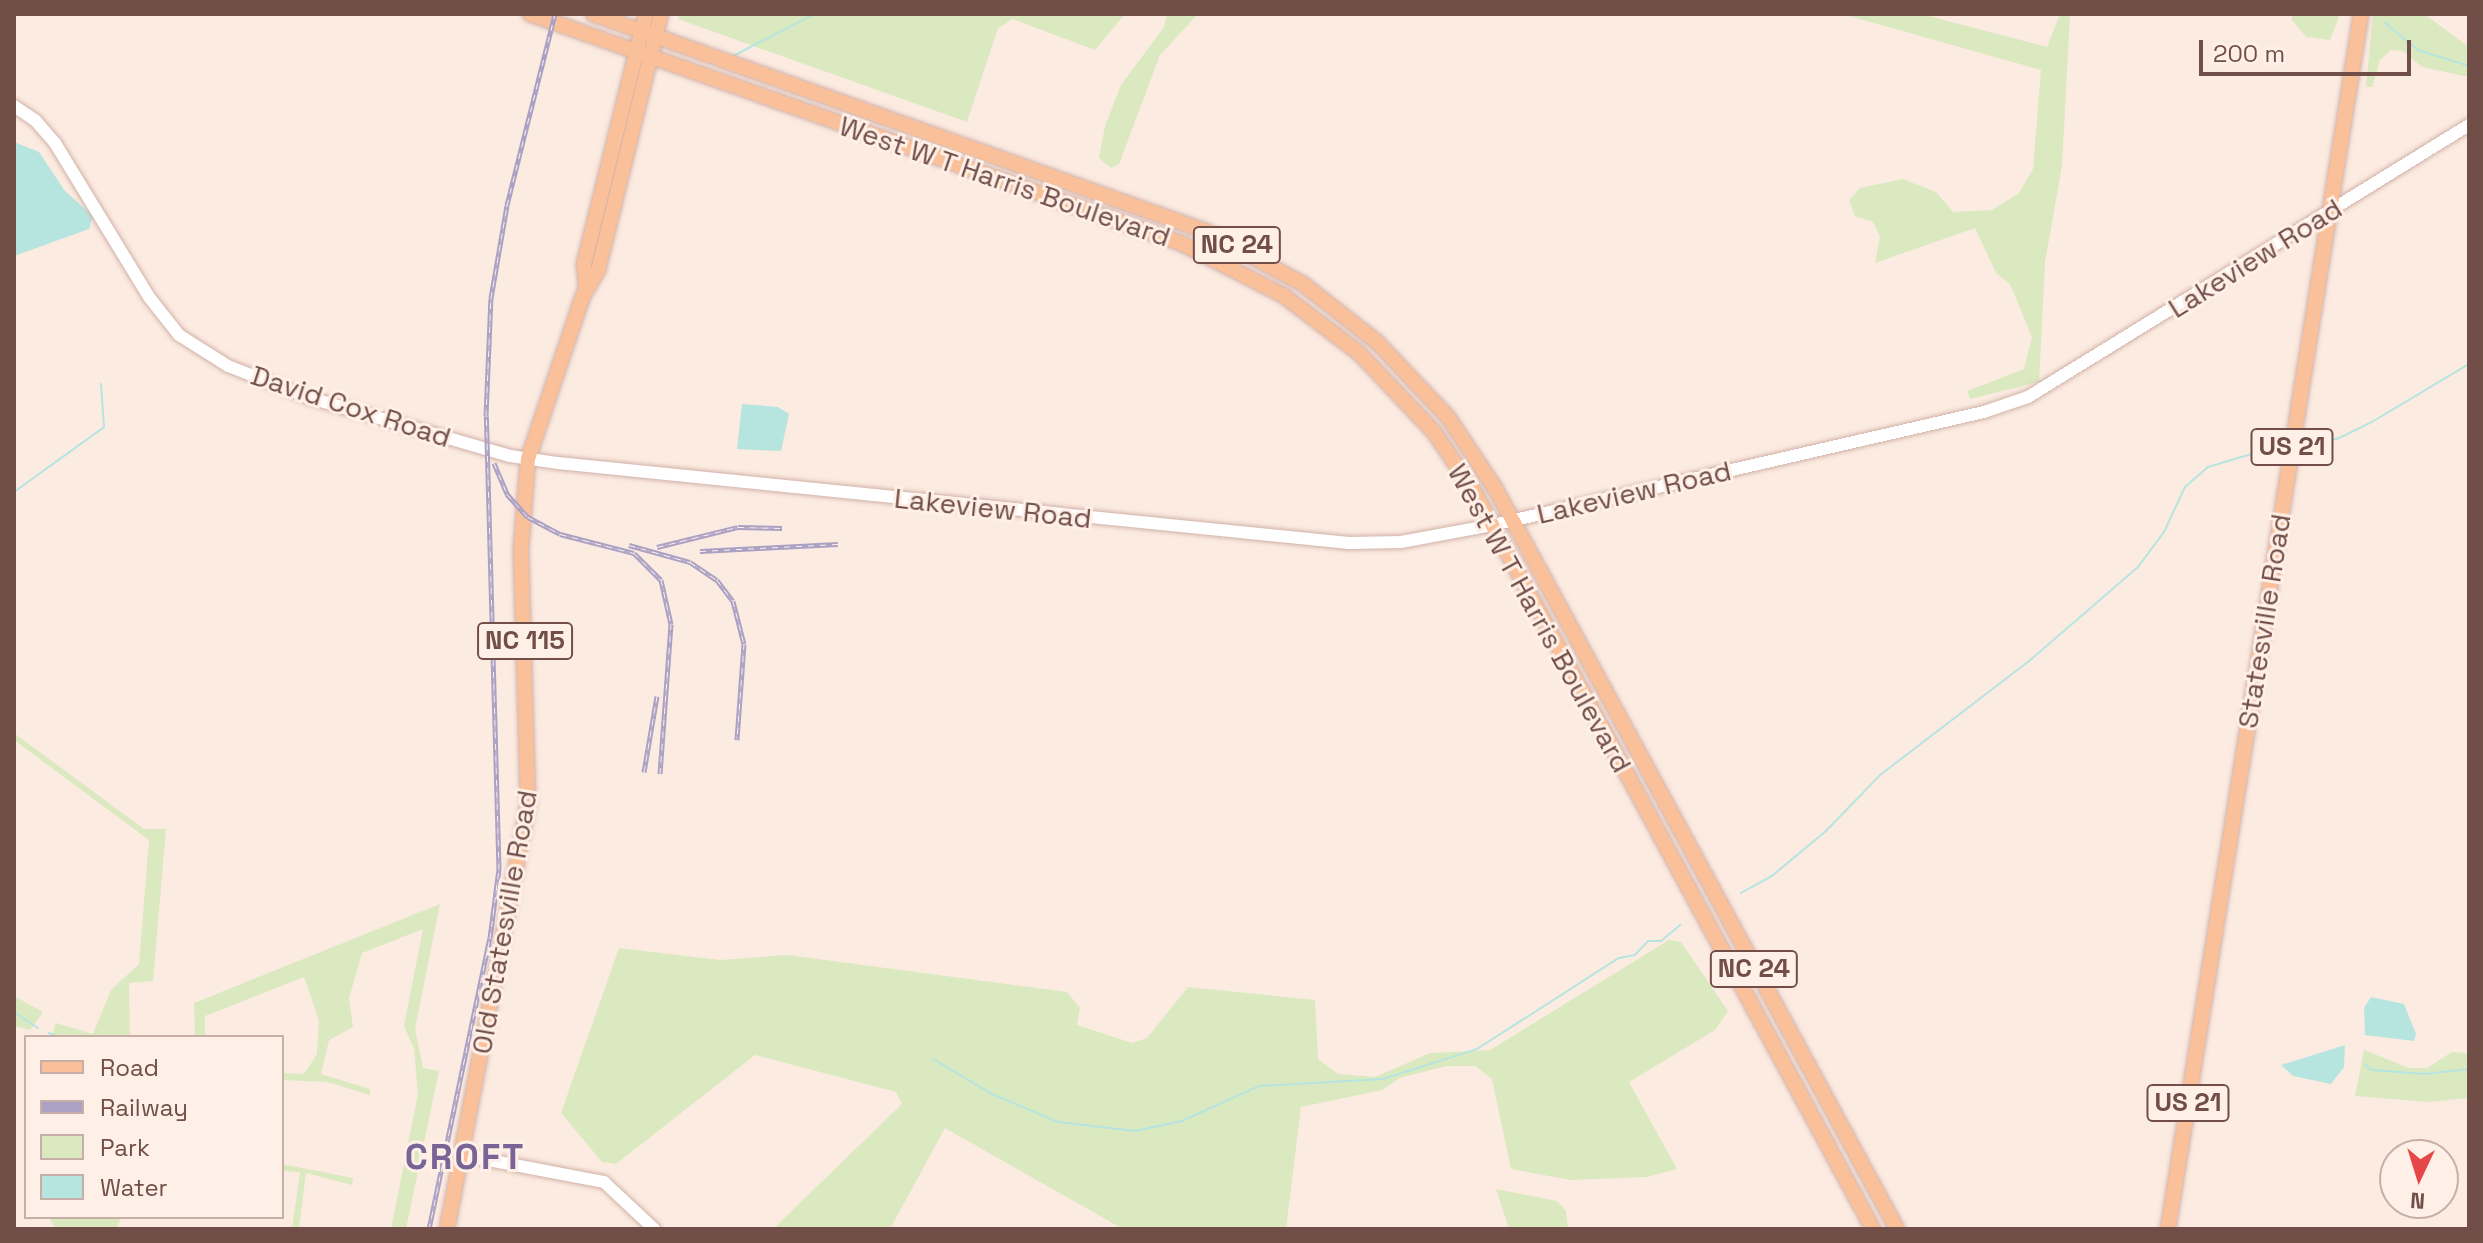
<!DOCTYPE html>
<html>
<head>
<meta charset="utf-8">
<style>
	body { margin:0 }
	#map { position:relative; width:2483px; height:1243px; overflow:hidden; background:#fcebe1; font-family:"Space Grotesk",sans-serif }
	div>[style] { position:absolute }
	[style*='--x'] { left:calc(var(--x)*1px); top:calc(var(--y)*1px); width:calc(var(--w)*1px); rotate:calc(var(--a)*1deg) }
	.green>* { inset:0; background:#dae9c0 }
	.water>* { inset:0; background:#b6e5e0 }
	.stream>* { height:2px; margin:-1px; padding:0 1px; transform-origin:1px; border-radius:1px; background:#b6e5e0 }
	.roads { filter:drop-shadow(0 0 2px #d1b1a8) drop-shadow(0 0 2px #d1b1a8) }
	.secondary>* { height:12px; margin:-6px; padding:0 6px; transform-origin:6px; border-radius:6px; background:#fff }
	.primary>* { height:14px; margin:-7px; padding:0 7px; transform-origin:7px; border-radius:7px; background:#fac09a }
	.rail>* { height:5px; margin-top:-2.5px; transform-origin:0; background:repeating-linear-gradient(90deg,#fff0e7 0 6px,#aba1c4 0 12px); box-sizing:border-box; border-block:2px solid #aba1c4 }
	span { translate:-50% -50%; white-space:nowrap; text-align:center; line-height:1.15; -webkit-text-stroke:6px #fff0e7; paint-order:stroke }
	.shield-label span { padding:2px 6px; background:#fff0e7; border:2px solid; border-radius:6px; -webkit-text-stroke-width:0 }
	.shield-label { font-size:26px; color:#724e49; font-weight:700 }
	.street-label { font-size:28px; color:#724e49 }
	.district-label { font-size:36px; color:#796496; font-weight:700; letter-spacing:2px }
	.frame { position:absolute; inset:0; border:16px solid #724e49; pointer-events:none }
	.legend { position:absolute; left:24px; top:1035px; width:260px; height:184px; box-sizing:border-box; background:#fff0e7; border:2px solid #c7afa8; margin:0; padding:10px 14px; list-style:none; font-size:24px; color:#724e49 }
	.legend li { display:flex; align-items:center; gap:16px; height:40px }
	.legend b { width:40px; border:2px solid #c7afa8 }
	.north { position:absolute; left:2379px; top:1139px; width:80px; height:80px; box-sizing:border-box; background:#fff0e7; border:2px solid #c7afa8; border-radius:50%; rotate:184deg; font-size:22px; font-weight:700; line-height:32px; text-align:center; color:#724e49 }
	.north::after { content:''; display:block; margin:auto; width:28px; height:36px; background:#e54749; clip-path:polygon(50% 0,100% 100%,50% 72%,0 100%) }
	.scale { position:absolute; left:2199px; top:40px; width:212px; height:36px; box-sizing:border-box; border:4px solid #724e49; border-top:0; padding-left:10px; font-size:24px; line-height:28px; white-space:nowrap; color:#724e49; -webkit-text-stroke:6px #fff0e7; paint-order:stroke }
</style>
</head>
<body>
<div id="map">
	<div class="green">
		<div style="clip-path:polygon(679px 14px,1125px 14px,1095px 50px,1013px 19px,998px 28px,967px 122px,678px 19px)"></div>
		<div style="clip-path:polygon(1167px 14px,1198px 14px,1160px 55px,1119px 164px,1111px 168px,1099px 158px,1105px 126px,1121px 85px,1164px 27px)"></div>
		<div style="clip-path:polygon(1842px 14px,1921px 14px,2047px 47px,2060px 14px,2070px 14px,2062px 166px,2045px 262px,2039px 382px,1970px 399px,1967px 391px,2024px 369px,2032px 337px,2010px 284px,1996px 273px,1975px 228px,1875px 263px,1880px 237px,1873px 222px,1855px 216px,1849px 200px,1860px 188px,1903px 179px,1936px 192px,1953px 212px,1992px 210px,2019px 193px,2033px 169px,2041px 70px)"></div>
		<div style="clip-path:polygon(2294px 14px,2340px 14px,2330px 40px,2306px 37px,2291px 19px)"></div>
		<div style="clip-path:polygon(2373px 14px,2424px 14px,2469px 47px,2469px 77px,2422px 67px,2403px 51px,2391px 50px,2380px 60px,2372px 87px,2366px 87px)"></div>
		<div style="clip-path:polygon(14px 733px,144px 829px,166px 829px,153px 981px,129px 983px,130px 1037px,51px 1037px,56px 1023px,93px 1034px,111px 990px,139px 964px,149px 840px,14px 740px)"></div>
		<div style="clip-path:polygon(440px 904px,415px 1029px,423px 1068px,439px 1071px,406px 1229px,391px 1229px,418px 1094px,414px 1049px,404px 1026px,423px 929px,362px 953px,349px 998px,353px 1027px,329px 1040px,321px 1074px,370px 1089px,370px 1095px,327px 1082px,282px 1080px,282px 1073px,304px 1074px,317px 1054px,319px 1020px,304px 977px,205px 1016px,205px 1037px,195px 1037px,194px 1003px)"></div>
		<div style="clip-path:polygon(1669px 940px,1681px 942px,1728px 1011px,1715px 1030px,1629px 1082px,1677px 1169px,1647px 1177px,1571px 1180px,1511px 1169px,1492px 1079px,1475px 1066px,1447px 1066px,1400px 1078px,1382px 1090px,1301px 1107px,1286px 1229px,1123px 1229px,945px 1128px,890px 1229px,773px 1229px,902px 1104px,896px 1092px,755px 1055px,616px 1164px,602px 1162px,561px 1113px,619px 948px,720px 960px,787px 955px,1067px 992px,1080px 1008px,1077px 1025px,1132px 1043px,1147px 1038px,1188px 987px,1315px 1000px,1318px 1059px,1338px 1074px,1375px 1077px,1430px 1053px,1490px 1050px)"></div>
		<div style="clip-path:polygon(14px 996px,43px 1012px,30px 1030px,14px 1026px)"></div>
		<div style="clip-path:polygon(2364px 1050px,2409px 1068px,2427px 1068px,2452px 1052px,2469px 1053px,2469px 1098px,2427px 1102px,2355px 1096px)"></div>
		<div style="clip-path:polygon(282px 1164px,353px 1178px,352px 1185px,306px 1173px,299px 1229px,292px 1229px,300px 1172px,282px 1171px)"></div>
		<div style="clip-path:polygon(1496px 1189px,1557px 1201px,1566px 1211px,1568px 1229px,1509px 1229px)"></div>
		<div style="clip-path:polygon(49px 1217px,121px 1217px,117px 1229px,55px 1229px)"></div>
	</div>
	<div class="water">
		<div style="clip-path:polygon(14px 142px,39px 152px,65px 191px,93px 216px,89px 229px,14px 256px)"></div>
		<div style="clip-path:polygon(742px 404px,778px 407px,789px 414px,781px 451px,737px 449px)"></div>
		<div style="clip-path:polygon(2371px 997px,2404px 1004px,2416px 1034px,2414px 1041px,2365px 1035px,2364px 1008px)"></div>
		<div style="clip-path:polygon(2345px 1045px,2344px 1067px,2331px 1084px,2293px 1076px,2281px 1065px)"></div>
	</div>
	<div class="stream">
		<div style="--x:2385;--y:23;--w:43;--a:39.3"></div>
		<div style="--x:2418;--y:50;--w:53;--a:17.4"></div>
		<div style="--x:735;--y:55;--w:89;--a:-27.4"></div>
		<div style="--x:2311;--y:442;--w:26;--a:-7"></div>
		<div style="--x:2337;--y:439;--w:39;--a:-26"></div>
		<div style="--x:2372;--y:422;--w:113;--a:-30.9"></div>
		<div style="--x:14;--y:492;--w:111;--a:-35.8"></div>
		<div style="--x:104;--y:427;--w:43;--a:-94"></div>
		<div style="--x:1741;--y:893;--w:37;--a:-29"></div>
		<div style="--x:1773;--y:875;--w:69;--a:-39.7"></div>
		<div style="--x:1826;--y:831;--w:78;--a:-46"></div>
		<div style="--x:1880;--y:775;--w:186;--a:-37.4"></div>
		<div style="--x:2028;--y:662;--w:145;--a:-40.8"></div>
		<div style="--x:2138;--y:567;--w:44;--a:-53.4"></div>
		<div style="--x:2164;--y:532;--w:50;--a:-65"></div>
		<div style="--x:2185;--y:487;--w:30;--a:-41"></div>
		<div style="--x:2208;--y:467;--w:73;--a:-16.7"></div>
		<div style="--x:14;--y:1012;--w:29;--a:34"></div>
		<div style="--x:49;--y:1033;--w:10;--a:24"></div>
		<div style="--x:933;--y:1059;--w:69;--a:30.7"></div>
		<div style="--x:992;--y:1094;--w:72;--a:23"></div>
		<div style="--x:1058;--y:1122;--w:78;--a:6.7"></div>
		<div style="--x:1135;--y:1131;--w:48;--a:-12"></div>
		<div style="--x:1182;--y:1121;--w:85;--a:-24.4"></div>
		<div style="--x:1259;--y:1086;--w:124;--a:-3.2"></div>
		<div style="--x:1383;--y:1079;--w:99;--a:-17.7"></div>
		<div style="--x:1477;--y:1049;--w:169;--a:-32.7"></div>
		<div style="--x:1619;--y:958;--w:16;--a:-11"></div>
		<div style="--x:1635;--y:955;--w:19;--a:-47"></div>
		<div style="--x:1648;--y:941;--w:13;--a:0"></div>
		<div style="--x:1661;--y:941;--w:25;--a:-40"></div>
		<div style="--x:2365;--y:1064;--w:8;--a:45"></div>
		<div style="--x:2371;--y:1070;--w:54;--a:4.2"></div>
		<div style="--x:2425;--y:1074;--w:44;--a:-6.5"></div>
	</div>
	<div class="roads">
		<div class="secondary">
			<div style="--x:14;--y:106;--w:25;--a:34"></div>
			<div style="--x:35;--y:120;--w:30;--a:49"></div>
			<div style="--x:55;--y:143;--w:180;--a:58.6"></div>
			<div style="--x:149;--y:297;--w:48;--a:51.7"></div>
			<div style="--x:179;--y:335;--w:58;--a:32.3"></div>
			<div style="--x:228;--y:366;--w:85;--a:21.4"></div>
			<div style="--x:307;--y:397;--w:211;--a:16.2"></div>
			<div style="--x:510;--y:456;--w:49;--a:8.3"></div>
			<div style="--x:558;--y:463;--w:795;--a:5.78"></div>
			<div style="--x:1349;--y:543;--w:52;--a:-1.1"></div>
			<div style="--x:1401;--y:542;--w:94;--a:-10.5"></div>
			<div style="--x:1493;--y:525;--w:504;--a:-12.96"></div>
			<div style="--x:1984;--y:412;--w:46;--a:-18.8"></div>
			<div style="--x:2028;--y:397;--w:518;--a:-31.67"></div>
			<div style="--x:462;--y:1155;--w:145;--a:10.8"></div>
			<div style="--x:604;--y:1182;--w:69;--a:43.2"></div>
		</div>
		<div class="primary">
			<div style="--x:530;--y:14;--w:692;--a:19.4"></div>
			<div style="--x:1183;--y:244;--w:114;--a:27.2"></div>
			<div style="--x:1284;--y:296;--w:94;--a:37.2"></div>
			<div style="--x:1359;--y:353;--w:109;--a:46.5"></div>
			<div style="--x:1434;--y:432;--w:73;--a:56.1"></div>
			<div style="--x:1475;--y:493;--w:837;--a:61.6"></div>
			<div style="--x:593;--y:14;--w:649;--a:19.52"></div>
			<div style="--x:1205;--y:231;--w:111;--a:28.4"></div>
			<div style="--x:1303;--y:284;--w:94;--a:38.1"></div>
			<div style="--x:1377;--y:342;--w:103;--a:46.6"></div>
			<div style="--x:1448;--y:417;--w:85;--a:56.5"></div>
			<div style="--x:1495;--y:488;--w:843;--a:61.52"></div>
			<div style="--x:586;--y:287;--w:23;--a:-95"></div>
			<div style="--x:584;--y:264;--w:258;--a:-76.1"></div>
			<div style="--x:447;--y:1229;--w:434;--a:-79.2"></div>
			<div style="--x:528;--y:803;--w:254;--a:-91.6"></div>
			<div style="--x:521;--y:549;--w:90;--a:-85.6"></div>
			<div style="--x:528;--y:459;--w:172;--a:-71.4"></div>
			<div style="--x:583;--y:296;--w:30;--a:-60"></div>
			<div style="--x:598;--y:270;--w:264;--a:-76.2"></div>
			<div style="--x:2168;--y:1229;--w:1230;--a:-80.97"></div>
		</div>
	</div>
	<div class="rail">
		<div style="--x:494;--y:463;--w:34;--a:67"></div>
		<div style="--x:507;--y:494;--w:31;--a:48"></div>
		<div style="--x:528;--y:517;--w:36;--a:28"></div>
		<div style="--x:560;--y:534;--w:76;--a:14.4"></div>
		<div style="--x:634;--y:553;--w:38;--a:45"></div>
		<div style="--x:661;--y:580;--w:45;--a:77.2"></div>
		<div style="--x:671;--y:624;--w:150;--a:94.2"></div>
		<div style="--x:629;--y:545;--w:63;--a:15.6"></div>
		<div style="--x:690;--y:562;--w:32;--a:34"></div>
		<div style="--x:717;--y:580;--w:26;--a:53"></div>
		<div style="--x:733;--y:601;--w:44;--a:75.7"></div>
		<div style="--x:744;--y:644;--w:96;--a:94.2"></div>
		<div style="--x:657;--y:547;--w:83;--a:-13.9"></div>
		<div style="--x:738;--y:527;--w:44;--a:1.3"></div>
		<div style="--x:700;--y:551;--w:138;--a:-2.9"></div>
		<div style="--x:644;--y:772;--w:77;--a:-80.3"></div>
		<div style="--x:429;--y:1229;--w:297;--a:-78.2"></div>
		<div style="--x:490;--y:938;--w:70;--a:-82.6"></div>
		<div style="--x:499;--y:869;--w:453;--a:-91.6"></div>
		<div style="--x:486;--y:416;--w:118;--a:-87.6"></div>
		<div style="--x:491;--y:298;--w:94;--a:-80.2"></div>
		<div style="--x:507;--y:205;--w:197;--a:-75.9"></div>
	</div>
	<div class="shield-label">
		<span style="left:1237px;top:245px">NC 24</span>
		<span style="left:2292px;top:447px">US 21</span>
		<span style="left:525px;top:641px">NC 115</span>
		<span style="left:1754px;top:969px">NC 24</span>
		<span style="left:2188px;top:1103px">US 21</span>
	</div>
	<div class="street-label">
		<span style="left:1005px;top:181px;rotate:19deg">West W T Harris Boulevard</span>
		<span style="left:2255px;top:258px;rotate:-32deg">Lakeview Road</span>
		<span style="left:351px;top:406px;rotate:18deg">David Cox Road</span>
		<span style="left:1634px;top:492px;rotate:-13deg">Lakeview Road</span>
		<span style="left:993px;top:508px;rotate:6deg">Lakeview Road</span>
		<span style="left:1540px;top:618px;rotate:61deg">West W T Harris Boulevard</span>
		<span style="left:2264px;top:621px;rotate:-81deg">Statesville Road</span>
		<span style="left:504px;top:922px;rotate:-80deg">Old Statesville Road</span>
	</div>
	<div class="district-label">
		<span style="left:465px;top:1158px">CROFT</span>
	</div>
	<div class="frame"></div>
	<ul class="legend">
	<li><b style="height:10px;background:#fac09a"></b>Road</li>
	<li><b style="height:10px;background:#aba1c4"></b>Railway</li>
	<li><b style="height:22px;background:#dae9c0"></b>Park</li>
	<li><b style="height:22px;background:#b6e5e0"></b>Water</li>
	</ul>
	<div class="north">N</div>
	<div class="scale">200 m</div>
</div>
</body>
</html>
